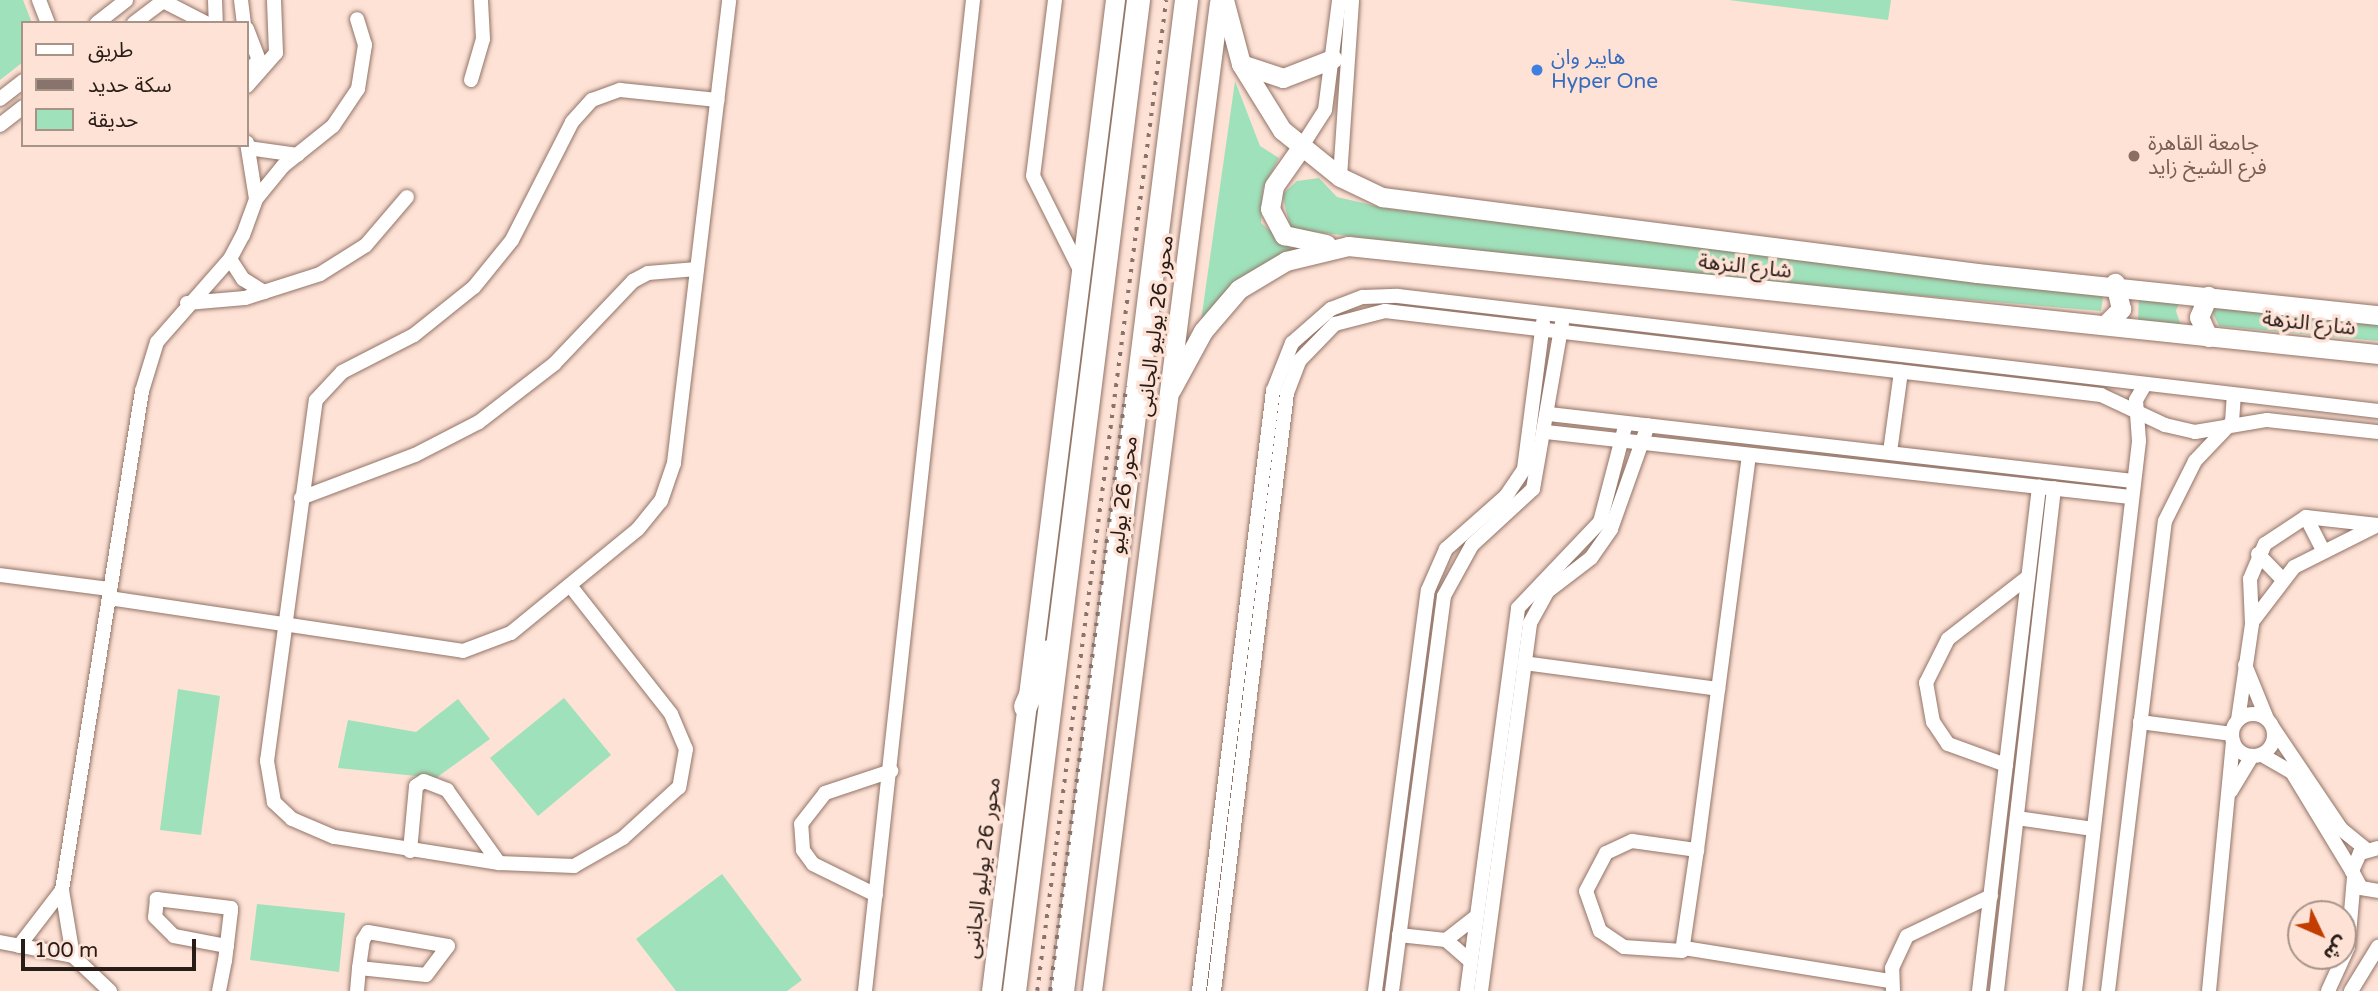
<!DOCTYPE html>
<html>
<head>
<meta charset="utf-8">
<style>
	body { margin:0 }
	#map { position:relative; width:2378px; height:991px; overflow:hidden; background:#fee2d6; font-family:"Varela Round","Noto Sans Arabic",sans-serif }
	div>[style] { position:absolute }
	[style*='--x'] { left:calc(var(--x)*1px); top:calc(var(--y)*1px); width:calc(var(--w)*1px); rotate:calc(var(--a)*1deg) }
	.green>* { inset:0; background:#9fe1bb }
	.roads { filter:drop-shadow(0 0 2px #937467) drop-shadow(0 0 2px #937467) }
	.minor>* { height:14px; margin:-7px; padding:0 7px; transform-origin:7px; border-radius:7px; background:#fff }
	.minor>.ring { margin:-7px; padding:0; box-sizing:content-box; background:none; border:14px solid #fff; border-radius:50% }
	.secondary>* { height:19px; margin:-9.5px; padding:0 9.5px; transform-origin:9.5px; border-radius:9.5px; background:#fff }
	.trunk>* { height:23px; margin:-11.5px; padding:0 11.5px; transform-origin:11.5px; border-radius:11.5px; background:#fff }
	.rail>* { height:3.5px; margin-top:-1.75px; transform-origin:0; background:repeating-linear-gradient(90deg,#88746c 0 3.5px,transparent 0 10.5px) }
	.dots>* { width:19px; height:19px; translate:-50% -50%; box-sizing:border-box; border:4px solid #fee2d6; border-radius:50% }
	span { translate:-50% -50%; white-space:nowrap; text-align:center; line-height:1.15; -webkit-text-stroke:7px #fee2d6; paint-order:stroke }
	.shop-label { font-size:21px; color:#366cbe }
	.left { translate:0 -50%; text-align:left }
	.education-label { font-size:21px; color:#785e54 }
	.street-label { font-size:21px; color:#281c16 }
	.legend { position:absolute; left:21px; top:21px; width:228px; height:126px; box-sizing:border-box; background:#fee2d6; border:2px solid #a89389; margin:0; padding:9px 12px; list-style:none; font-size:21px; color:#281c16 }
	.legend li { display:flex; align-items:center; gap:14px; height:35px }
	.legend b { width:35px; border:2px solid #a89389 }
	.north { position:absolute; left:2287px; top:900px; width:70px; height:70px; box-sizing:border-box; background:#fee2d6; border:2px solid #a89389; border-radius:50%; rotate:134deg; font-size:19px; font-weight:700; line-height:28px; text-align:center; color:#281c16 }
	.north::after { content:''; display:block; margin:auto; width:24px; height:32px; background:#c33c00; clip-path:polygon(50% 0,100% 100%,50% 72%,0 100%) }
	.scale { position:absolute; left:21px; top:939px; width:175px; height:32px; box-sizing:border-box; border:4px solid #281c16; border-top:0; padding-left:9px; font-size:21px; line-height:24px; white-space:nowrap; color:#281c16; -webkit-text-stroke:5px #fee2d6; paint-order:stroke }
</style>
</head>
<body>
<div id="map">
	<div class="green">
		<div style="clip-path:polygon(0 0,23px 0,32px 23px,23px 23px,23px 62px,0 80px)"></div>
		<div style="clip-path:polygon(1729px 0,1891px 0,1888px 20px)"></div>
		<div style="clip-path:polygon(1235px 81px,1260px 146px,1279px 158px,1263px 188px,1261px 223px,1293px 250px,1201px 321px)"></div>
		<div style="clip-path:polygon(1319px 178px,1337px 197px,1389px 209px,1901px 267px,2103px 297px,2101px 311px,1662px 274px,1291px 229px,1282px 195px,1297px 181px)"></div>
		<div style="clip-path:polygon(2139px 292px,2181px 297px,2176px 311px,2181px 326px,2138px 322px)"></div>
		<div style="clip-path:polygon(2226px 306px,2378px 319px,2378px 341px,2219px 326px,2212px 311px)"></div>
		<div style="clip-path:polygon(178px 689px,220px 696px,201px 835px,160px 830px)"></div>
		<div style="clip-path:polygon(564px 698px,611px 755px,538px 816px,490px 758px)"></div>
		<div style="clip-path:polygon(458px 699px,490px 739px,436px 778px,338px 768px,348px 720px,416px 732px)"></div>
		<div style="clip-path:polygon(722px 874px,802px 980px,787px 991px,676px 991px,636px 939px)"></div>
		<div style="clip-path:polygon(257px 904px,345px 913px,339px 972px,250px 960px)"></div>
	</div>
	<div class="roads">
		<div class="minor">
			<div style="--x:39;--y:0;--w:25;--a:69"></div>
			<div style="--x:215;--y:0;--w:23;--a:88"></div>
			<div style="--x:241;--y:0;--w:23;--a:83"></div>
			<div style="--x:1055;--y:0;--w:177;--a:97.1"></div>
			<div style="--x:1033;--y:176;--w:103;--a:63.4"></div>
			<div style="--x:163;--y:1;--w:48;--a:27.1"></div>
			<div style="--x:97;--y:23;--w:37;--a:-38"></div>
			<div style="--x:134;--y:23;--w:38;--a:-37"></div>
			<div style="--x:247;--y:29;--w:33;--a:69"></div>
			<div style="--x:259;--y:60;--w:17;--a:135"></div>
			<div style="--x:471;--y:80;--w:43;--a:-73.7"></div>
			<div style="--x:483;--y:39;--w:39;--a:-93"></div>
			<div style="--x:247;--y:86;--w:44;--a:-48.7"></div>
			<div style="--x:276;--y:53;--w:53;--a:-92.2"></div>
			<div style="--x:0;--y:99;--w:29;--a:-38"></div>
			<div style="--x:0;--y:125;--w:29;--a:-38"></div>
			<div style="--x:248;--y:148;--w:50;--a:8"></div>
			<div style="--x:1300;--y:149;--w:46;--a:-57.3"></div>
			<div style="--x:1325;--y:110;--w:111;--a:-82.7"></div>
			<div style="--x:1340;--y:177;--w:177;--a:-86.1"></div>
			<div style="--x:256;--y:199;--w:43;--a:-50.7"></div>
			<div style="--x:283;--y:166;--w:64;--a:-38.7"></div>
			<div style="--x:333;--y:126;--w:45;--a:-56"></div>
			<div style="--x:358;--y:89;--w:45;--a:-81"></div>
			<div style="--x:365;--y:45;--w:27;--a:-107"></div>
			<div style="--x:230;--y:259;--w:24;--a:57"></div>
			<div style="--x:243;--y:279;--w:25;--a:32"></div>
			<div style="--x:187;--y:303;--w:58;--a:-4.9"></div>
			<div style="--x:245;--y:298;--w:79;--a:-17.7"></div>
			<div style="--x:320;--y:274;--w:54;--a:-32.2"></div>
			<div style="--x:366;--y:245;--w:63;--a:-49.5"></div>
			<div style="--x:1549;--y:414;--w:588;--a:6.54"></div>
			<div style="--x:1546;--y:432;--w:588;--a:6.35"></div>
			<div style="--x:1890;--y:452;--w:81;--a:-82.2"></div>
			<div style="--x:301;--y:498;--w:122;--a:-20.7"></div>
			<div style="--x:415;--y:455;--w:72;--a:-27.3"></div>
			<div style="--x:479;--y:422;--w:95;--a:-37.7"></div>
			<div style="--x:554;--y:364;--w:115;--a:-46.4"></div>
			<div style="--x:633;--y:281;--w:17;--a:-28"></div>
			<div style="--x:648;--y:273;--w:49;--a:-4.7"></div>
			<div style="--x:2306;--y:517;--w:35;--a:63"></div>
			<div style="--x:2258;--y:554;--w:35;--a:46"></div>
			<div style="--x:0;--y:575;--w:111;--a:7.3"></div>
			<div style="--x:572;--y:588;--w:160;--a:51.8"></div>
			<div style="--x:671;--y:714;--w:38;--a:67"></div>
			<div style="--x:686;--y:749;--w:39;--a:100"></div>
			<div style="--x:679;--y:787;--w:76;--a:137.7"></div>
			<div style="--x:623;--y:838;--w:56;--a:150.3"></div>
			<div style="--x:574;--y:866;--w:75;--a:-177.7"></div>
			<div style="--x:499;--y:863;--w:167;--a:-171"></div>
			<div style="--x:334;--y:837;--w:46;--a:-156.8"></div>
			<div style="--x:292;--y:819;--w:25;--a:-137"></div>
			<div style="--x:274;--y:802;--w:42;--a:-99.7"></div>
			<div style="--x:267;--y:761;--w:364;--a:-82.3"></div>
			<div style="--x:316;--y:400;--w:38;--a:-47"></div>
			<div style="--x:342;--y:372;--w:81;--a:-27.2"></div>
			<div style="--x:414;--y:335;--w:77;--a:-38.7"></div>
			<div style="--x:474;--y:287;--w:60;--a:-51"></div>
			<div style="--x:512;--y:240;--w:132;--a:-63"></div>
			<div style="--x:572;--y:122;--w:30;--a:-48"></div>
			<div style="--x:592;--y:100;--w:30;--a:-20"></div>
			<div style="--x:620;--y:90;--w:98;--a:5.9"></div>
			<div style="--x:109;--y:598;--w:358;--a:8.5"></div>
			<div style="--x:463;--y:651;--w:51;--a:-20.6"></div>
			<div style="--x:511;--y:633;--w:164;--a:-39.3"></div>
			<div style="--x:638;--y:529;--w:36;--a:-51"></div>
			<div style="--x:661;--y:501;--w:40;--a:-71.1"></div>
			<div style="--x:674;--y:463;--w:466;--a:-83.2"></div>
			<div style="--x:2252;--y:622;--w:69;--a:-52.6"></div>
			<div style="--x:2294;--y:567;--w:92;--a:-26.6"></div>
			<div style="--x:1524;--y:663;--w:196;--a:7.6"></div>
			<div style="--x:2245;--y:665;--w:58;--a:67.8"></div>
			<div class="ring" style="left:2232px;top:714px;width:28px;height:28px"></div>
			<div style="--x:2238;--y:720;--w:97;--a:-81.7"></div>
			<div style="--x:2252;--y:624;--w:45;--a:-92.5"></div>
			<div style="--x:2250;--y:579;--w:38;--a:-67"></div>
			<div style="--x:2265;--y:544;--w:49;--a:-33.4"></div>
			<div style="--x:2306;--y:517;--w:72;--a:6.3"></div>
			<div style="--x:2140;--y:722;--w:93;--a:7.4"></div>
			<div style="--x:2273;--y:728;--w:122;--a:56"></div>
			<div style="--x:2341;--y:829;--w:32;--a:39"></div>
			<div style="--x:2262;--y:755;--w:34;--a:30"></div>
			<div style="--x:2292;--y:772;--w:116;--a:58.8"></div>
			<div style="--x:2006;--y:765;--w:62;--a:-160.1"></div>
			<div style="--x:1948;--y:744;--w:27;--a:-124"></div>
			<div style="--x:1933;--y:722;--w:40;--a:-100"></div>
			<div style="--x:1926;--y:683;--w:49;--a:-63.4"></div>
			<div style="--x:1948;--y:639;--w:101;--a:-37.8"></div>
			<div style="--x:2231;--y:791;--w:41;--a:-59"></div>
			<div style="--x:2017;--y:818;--w:77;--a:8.2"></div>
			<div style="--x:2378;--y:848;--w:19;--a:164"></div>
			<div style="--x:2360;--y:853;--w:20;--a:114"></div>
			<div style="--x:2352;--y:871;--w:19;--a:62"></div>
			<div style="--x:2361;--y:888;--w:17;--a:10"></div>
			<div style="--x:1697;--y:850;--w:102;--a:98.4"></div>
			<div style="--x:1682;--y:951;--w:58;--a:-176.1"></div>
			<div style="--x:1624;--y:947;--w:29;--a:-146"></div>
			<div style="--x:1600;--y:931;--w:42;--a:-109.3"></div>
			<div style="--x:1586;--y:891;--w:43;--a:-62.2"></div>
			<div style="--x:1606;--y:853;--w:29;--a:-25"></div>
			<div style="--x:1632;--y:841;--w:66;--a:7.9"></div>
			<div style="--x:1697;--y:850;--w:398;--a:-82.5"></div>
			<div style="--x:410;--y:851;--w:65;--a:-84.7"></div>
			<div style="--x:416;--y:786;--w:9;--a:-32"></div>
			<div style="--x:424;--y:781;--w:25;--a:21"></div>
			<div style="--x:447;--y:790;--w:90;--a:54.5"></div>
			<div style="--x:876;--y:895;--w:70;--a:-153.8"></div>
			<div style="--x:813;--y:864;--w:17;--a:-126"></div>
			<div style="--x:803;--y:850;--w:26;--a:-94"></div>
			<div style="--x:801;--y:824;--w:39;--a:-52"></div>
			<div style="--x:825;--y:793;--w:70;--a:-18.4"></div>
			<div style="--x:1399;--y:935;--w:47;--a:6.1"></div>
			<div style="--x:1446;--y:940;--w:33;--a:41"></div>
			<div style="--x:1446;--y:940;--w:39;--a:-38"></div>
			<div style="--x:0;--y:942;--w:74;--a:10.9"></div>
			<div style="--x:73;--y:956;--w:51;--a:43.4"></div>
			<div style="--x:19;--y:946;--w:71;--a:-52.5"></div>
			<div style="--x:1684;--y:948;--w:210;--a:9.1"></div>
			<div style="--x:73;--y:956;--w:67;--a:-99.5"></div>
			<div style="--x:62;--y:890;--w:505;--a:-80.89"></div>
			<div style="--x:142;--y:391;--w:51;--a:-73"></div>
			<div style="--x:157;--y:342;--w:111;--a:-48.7"></div>
			<div style="--x:230;--y:259;--w:27;--a:-62"></div>
			<div style="--x:243;--y:235;--w:38;--a:-70"></div>
			<div style="--x:256;--y:199;--w:57;--a:-99.1"></div>
			<div style="--x:219;--y:991;--w:31;--a:-79"></div>
			<div style="--x:225;--y:961;--w:50;--a:-83.2"></div>
			<div style="--x:231;--y:911;--w:3;--a:-90"></div>
			<div style="--x:231;--y:908;--w:75;--a:-173.1"></div>
			<div style="--x:157;--y:899;--w:18;--a:96"></div>
			<div style="--x:155;--y:917;--w:27;--a:45"></div>
			<div style="--x:174;--y:936;--w:54;--a:10.7"></div>
			<div style="--x:357;--y:991;--w:23;--a:-85"></div>
			<div style="--x:359;--y:968;--w:28;--a:-82"></div>
			<div style="--x:363;--y:940;--w:9;--a:-58"></div>
			<div style="--x:368;--y:932;--w:81;--a:9.9"></div>
			<div style="--x:448;--y:946;--w:36;--a:127"></div>
			<div style="--x:426;--y:975;--w:67;--a:-174"></div>
			<div style="--x:865;--y:991;--w:997;--a:-83.78"></div>
			<div style="--x:1199;--y:991;--w:605;--a:-82.97"></div>
			<div style="--x:1273;--y:391;--w:52;--a:-68.4"></div>
			<div style="--x:1292;--y:343;--w:52;--a:-41.1"></div>
			<div style="--x:1331;--y:309;--w:34;--a:-21"></div>
			<div style="--x:1363;--y:297;--w:35;--a:-2"></div>
			<div style="--x:1398;--y:296;--w:987;--a:6.69"></div>
			<div style="--x:1214;--y:991;--w:602;--a:-83.04"></div>
			<div style="--x:1287;--y:393;--w:34;--a:-69"></div>
			<div style="--x:1299;--y:361;--w:52;--a:-45.8"></div>
			<div style="--x:1335;--y:324;--w:52;--a:-14.6"></div>
			<div style="--x:1385;--y:311;--w:721;--a:6.69"></div>
			<div style="--x:2101;--y:395;--w:71;--a:25.1"></div>
			<div style="--x:2165;--y:425;--w:31;--a:13"></div>
			<div style="--x:2195;--y:432;--w:73;--a:-9.5"></div>
			<div style="--x:2267;--y:420;--w:112;--a:6.2"></div>
			<div style="--x:1375;--y:991;--w:404;--a:-82.5"></div>
			<div style="--x:1428;--y:590;--w:45;--a:-66.3"></div>
			<div style="--x:1446;--y:549;--w:80;--a:-41.5"></div>
			<div style="--x:1506;--y:496;--w:32;--a:-56"></div>
			<div style="--x:1524;--y:469;--w:148;--a:-82.6"></div>
			<div style="--x:1392;--y:991;--w:398;--a:-82.5"></div>
			<div style="--x:1444;--y:596;--w:58;--a:-61.2"></div>
			<div style="--x:1472;--y:545;--w:83;--a:-42.6"></div>
			<div style="--x:1533;--y:489;--w:169;--a:-80.1"></div>
			<div style="--x:1467;--y:991;--w:386;--a:-82.4"></div>
			<div style="--x:1518;--y:608;--w:119;--a:-46.4"></div>
			<div style="--x:1600;--y:522;--w:102;--a:-75.3"></div>
			<div style="--x:1481;--y:991;--w:371;--a:-82.4"></div>
			<div style="--x:1530;--y:623;--w:37;--a:-61"></div>
			<div style="--x:1548;--y:591;--w:54;--a:-37.5"></div>
			<div style="--x:1591;--y:558;--w:35;--a:-55"></div>
			<div style="--x:1611;--y:529;--w:110;--a:-70.4"></div>
			<div style="--x:1893;--y:991;--w:23;--a:-92"></div>
			<div style="--x:1892;--y:968;--w:35;--a:-65"></div>
			<div style="--x:1907;--y:936;--w:93;--a:-25.5"></div>
			<div style="--x:1979;--y:991;--w:508;--a:-83.21"></div>
			<div style="--x:1997;--y:991;--w:506;--a:-83.53"></div>
			<div style="--x:2075;--y:991;--w:554;--a:-83.36"></div>
			<div style="--x:2139;--y:441;--w:41;--a:-94.2"></div>
			<div style="--x:2136;--y:400;--w:16;--a:-60"></div>
			<div style="--x:2108;--y:991;--w:473;--a:-83.1"></div>
			<div style="--x:2165;--y:521;--w:67;--a:-63.4"></div>
			<div style="--x:2195;--y:461;--w:54;--a:-46.5"></div>
			<div style="--x:2232;--y:422;--w:26;--a:-86"></div>
			<div style="--x:2209;--y:991;--w:251;--a:-84.5"></div>
			<div style="--x:2328;--y:991;--w:48;--a:-65.6"></div>
			<div style="--x:2348;--y:947;--w:70;--a:-85.1"></div>
			<div style="--x:2351;--y:991;--w:52;--a:-58.5"></div>
		</div>
		<div class="secondary">
			<div style="--x:1224;--y:0;--w:66;--a:75.1"></div>
			<div style="--x:1241;--y:64;--w:78;--a:58.2"></div>
			<div style="--x:1282;--y:130;--w:75;--a:39"></div>
			<div style="--x:1340;--y:177;--w:47;--a:25.5"></div>
			<div style="--x:1382;--y:197;--w:600;--a:7.28"></div>
			<div style="--x:1977;--y:273;--w:403;--a:6"></div>
			<div style="--x:1241;--y:64;--w:44;--a:18.4"></div>
			<div style="--x:1283;--y:78;--w:53;--a:-21.2"></div>
			<div style="--x:1300;--y:149;--w:45;--a:125.1"></div>
			<div style="--x:1274;--y:186;--w:23;--a:100"></div>
			<div style="--x:1270;--y:209;--w:30;--a:62"></div>
			<div style="--x:1284;--y:235;--w:43;--a:12.1"></div>
			<div style="--x:2105;--y:325;--w:23;--a:-45"></div>
			<div style="--x:2121;--y:309;--w:27;--a:-103"></div>
			<div style="--x:2208;--y:337;--w:22;--a:-114"></div>
			<div style="--x:2199;--y:317;--w:23;--a:-67"></div>
			<div style="--x:1171;--y:390;--w:67;--a:-61.5"></div>
			<div style="--x:1203;--y:331;--w:55;--a:-49.4"></div>
			<div style="--x:1239;--y:289;--w:55;--a:-30.8"></div>
			<div style="--x:1286;--y:261;--w:64;--a:-13.6"></div>
			<div style="--x:1348;--y:246;--w:1036;--a:5.99"></div>
			<div style="--x:991;--y:991;--w:999;--a:-82.87"></div>
			<div style="--x:1092;--y:991;--w:996;--a:-82.68"></div>
		</div>
		<div class="trunk">
			<div style="--x:1025;--y:706;--w:60;--a:-66.4"></div>
			<div style="--x:1014;--y:991;--w:999;--a:-82.87"></div>
			<div style="--x:1062;--y:991;--w:999;--a:-82.87"></div>
		</div>
	</div>
	<div class="rail">
		<div style="--x:1037;--y:991;--w:999;--a:-82.58"></div>
		<div style="--x:1050;--y:991;--w:609;--a:-82.83"></div>
	</div>
	<div class="dots">
		<div style="left:1537px;top:70px;background:#3f7fe0"></div>
		<div style="left:2134px;top:156px;background:#8d6e63"></div>
	</div>
	<div class="shop-label">
		<span class="left" style="left:1551px;top:70px">هايبر وان<br>Hyper One</span>
	</div>
	<div class="education-label">
		<span class="left" style="left:2148px;top:156px">جامعة القاهرة<br>فرع الشيخ زايد</span>
	</div>
	<div class="street-label">
		<span style="left:1745px;top:267px;rotate:6deg">شارع النزهة</span>
		<span style="left:2309px;top:324px;rotate:6deg">شارع النزهة</span>
		<span style="left:1156px;top:326px;rotate:-83deg">محور 26 يوليو الجانبى</span>
		<span style="left:1124px;top:495px;rotate:-83deg">محور 26 يوليو</span>
		<span style="left:983px;top:868px;rotate:-83deg">محور 26 يوليو الجانبى</span>
	</div>
	<ul class="legend">
	<li><b style="height:9px;background:#fff"></b>طريق</li>
	<li><b style="height:9px;background:#88746c"></b>سكة حديد</li>
	<li><b style="height:19px;background:#9fe1bb"></b>حديقة</li>
	</ul>
	<div class="north">ش</div>
	<div class="scale">100 m</div>
</div>
</body>
</html>
